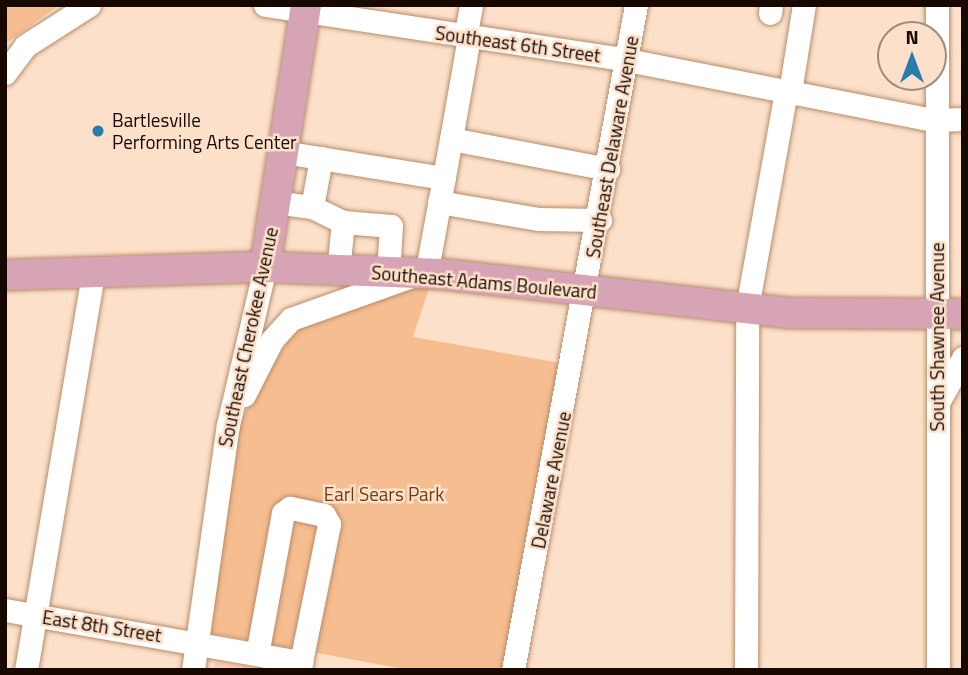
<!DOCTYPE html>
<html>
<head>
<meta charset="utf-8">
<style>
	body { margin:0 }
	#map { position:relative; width:968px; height:675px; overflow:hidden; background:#fce0ca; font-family:"Titillium Web",sans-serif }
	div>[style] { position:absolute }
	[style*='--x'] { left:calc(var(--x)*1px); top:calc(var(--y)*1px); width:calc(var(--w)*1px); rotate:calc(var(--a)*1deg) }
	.built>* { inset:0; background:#fcd1b0 }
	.green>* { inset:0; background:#f6bd90 }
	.roads { filter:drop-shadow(0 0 2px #b88d6a) drop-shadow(0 0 2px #b88d6a) }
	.minor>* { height:23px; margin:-11.5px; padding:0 11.5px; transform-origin:11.5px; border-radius:11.5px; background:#fff }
	.major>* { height:30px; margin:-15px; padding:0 15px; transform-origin:15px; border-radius:15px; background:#d7a4b5 }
	.dots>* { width:19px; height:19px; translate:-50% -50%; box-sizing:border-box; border:4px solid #fce0ca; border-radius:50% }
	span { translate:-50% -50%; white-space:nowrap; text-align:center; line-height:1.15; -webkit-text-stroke:5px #fce0ca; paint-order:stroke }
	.street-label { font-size:19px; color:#170800 }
	.poi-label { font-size:19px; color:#170800 }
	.left { translate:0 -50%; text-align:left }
	.park-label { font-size:19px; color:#703f0e }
	.frame { position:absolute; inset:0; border:7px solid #170800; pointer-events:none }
	.north { position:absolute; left:877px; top:21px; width:70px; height:70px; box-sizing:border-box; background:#fce0ca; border:2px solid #a08a79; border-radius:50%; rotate:0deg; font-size:19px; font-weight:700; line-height:28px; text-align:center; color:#170800 }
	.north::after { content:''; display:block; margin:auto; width:24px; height:32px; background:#297bab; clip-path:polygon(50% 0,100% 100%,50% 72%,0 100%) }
</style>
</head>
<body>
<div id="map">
	<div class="built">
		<div style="clip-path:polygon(215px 662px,261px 670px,214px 670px)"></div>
	</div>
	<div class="green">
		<div style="clip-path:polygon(5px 5px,59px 5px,5px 44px)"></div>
		<div style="clip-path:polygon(411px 284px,430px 285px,413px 337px,566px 364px,504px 670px,409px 670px,210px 633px,240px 422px,296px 326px)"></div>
	</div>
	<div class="roads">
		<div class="minor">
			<div style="--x:265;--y:5;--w:366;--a:8.6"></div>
			<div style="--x:627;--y:60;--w:313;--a:11.1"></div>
			<div style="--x:934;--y:120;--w:29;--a:-2"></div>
			<div style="--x:937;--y:5;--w:665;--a:89.91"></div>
			<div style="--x:770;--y:13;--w:8;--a:-83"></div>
			<div style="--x:465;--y:37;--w:33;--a:-79"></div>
			<div style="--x:469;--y:37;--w:104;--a:100"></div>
			<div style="--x:451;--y:139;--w:160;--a:10.8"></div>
			<div style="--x:5;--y:73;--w:34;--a:-53"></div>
			<div style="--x:25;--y:46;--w:76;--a:-32.6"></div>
			<div style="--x:790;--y:92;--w:88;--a:-80.9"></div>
			<div style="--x:283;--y:152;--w:163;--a:9.2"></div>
			<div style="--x:275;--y:202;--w:37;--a:8"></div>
			<div style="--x:312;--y:207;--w:50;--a:-79.6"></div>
			<div style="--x:439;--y:202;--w:100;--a:9.7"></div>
			<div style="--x:538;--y:219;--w:62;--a:0.9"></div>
			<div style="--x:312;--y:207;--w:34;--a:26"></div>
			<div style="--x:343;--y:222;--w:48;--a:4.8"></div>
			<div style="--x:391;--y:226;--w:47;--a:93.7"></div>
			<div style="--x:338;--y:271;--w:49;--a:-84.2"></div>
			<div style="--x:426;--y:275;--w:138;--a:-79.6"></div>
			<div style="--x:244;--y:395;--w:62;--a:-63"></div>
			<div style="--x:272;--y:340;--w:28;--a:-48"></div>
			<div style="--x:291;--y:319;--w:128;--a:-19.6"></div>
			<div style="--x:941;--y:397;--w:45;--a:-60.6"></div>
			<div style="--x:5;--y:610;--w:301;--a:10"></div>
			<div style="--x:301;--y:662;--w:141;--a:-78.5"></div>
			<div style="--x:329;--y:524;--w:10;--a:-119"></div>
			<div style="--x:324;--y:515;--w:35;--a:-168"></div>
			<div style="--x:290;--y:508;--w:9;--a:144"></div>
			<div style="--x:283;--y:513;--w:143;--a:100.4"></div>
			<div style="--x:26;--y:670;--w:404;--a:-80.4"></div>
			<div style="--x:193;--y:670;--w:247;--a:-81.9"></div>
			<div style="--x:228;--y:425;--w:162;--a:-76.8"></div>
			<div style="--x:513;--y:670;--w:676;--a:-79.52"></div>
			<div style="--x:746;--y:670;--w:362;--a:-89.8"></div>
			<div style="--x:747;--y:308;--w:220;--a:-79.8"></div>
		</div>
		<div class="major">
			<div style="--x:265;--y:267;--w:265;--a:-81.1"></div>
			<div style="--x:5;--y:275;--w:260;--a:-1.8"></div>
			<div style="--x:265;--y:267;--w:176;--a:2.3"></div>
			<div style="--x:441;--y:274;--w:349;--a:6.4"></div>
			<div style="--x:788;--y:313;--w:175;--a:0.3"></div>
		</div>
	</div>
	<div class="dots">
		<div style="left:98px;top:131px;background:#297bab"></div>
	</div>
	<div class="street-label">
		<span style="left:518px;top:44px;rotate:8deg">Southeast 6th Street</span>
		<span style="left:612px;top:147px;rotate:-80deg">Southeast Delaware Avenue</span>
		<span style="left:484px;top:282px;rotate:5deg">Southeast Adams Boulevard</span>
		<span style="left:248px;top:337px;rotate:-78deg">Southeast Cherokee Avenue</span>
		<span style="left:937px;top:337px;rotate:-90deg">South Shawnee Avenue</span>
		<span style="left:551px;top:480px;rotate:-79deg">Delaware Avenue</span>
		<span style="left:102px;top:626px;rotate:9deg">East 8th Street</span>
	</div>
	<div class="poi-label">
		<span class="left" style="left:112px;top:131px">Bartlesville<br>Performing Arts Center</span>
	</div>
	<div class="park-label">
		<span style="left:384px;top:494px">Earl Sears Park</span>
	</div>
	<div class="frame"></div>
	<div class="north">N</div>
</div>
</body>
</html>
